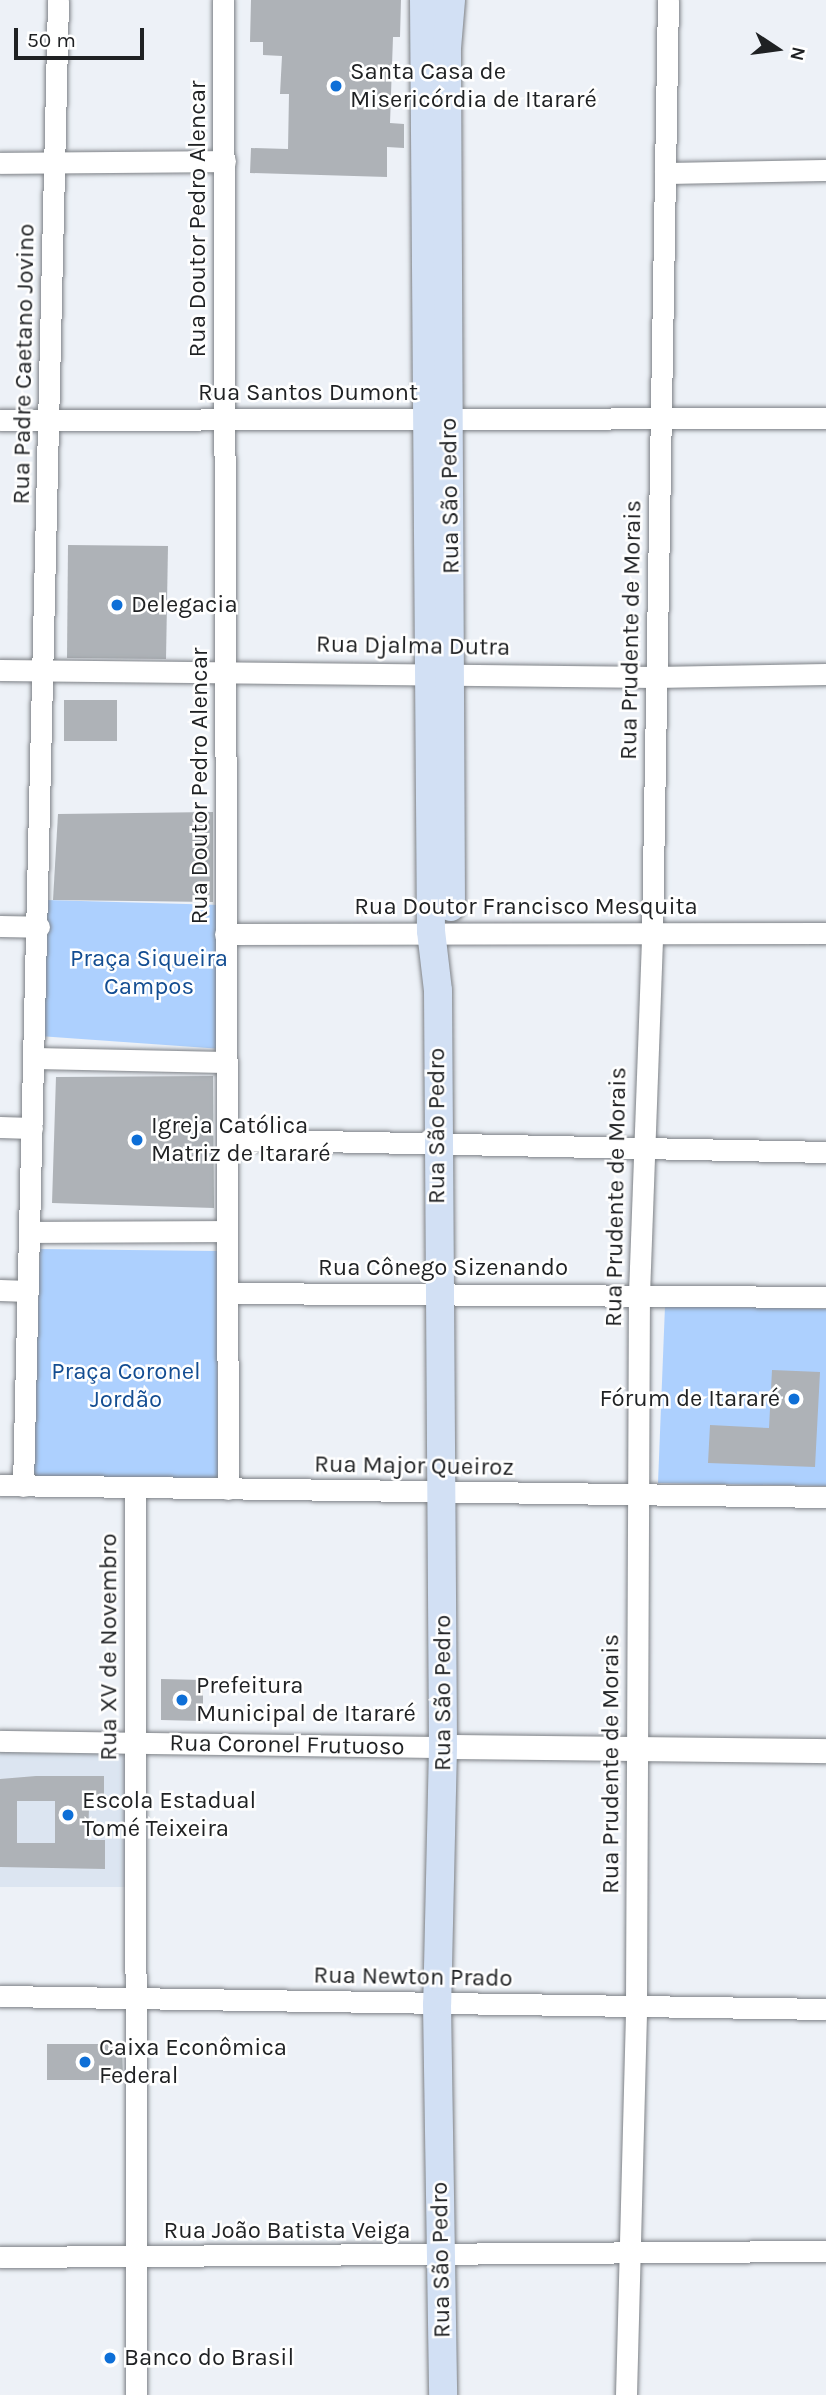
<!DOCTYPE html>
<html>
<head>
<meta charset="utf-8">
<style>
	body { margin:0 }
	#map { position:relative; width:826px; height:2395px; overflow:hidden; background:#edf1f7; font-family:Karla,sans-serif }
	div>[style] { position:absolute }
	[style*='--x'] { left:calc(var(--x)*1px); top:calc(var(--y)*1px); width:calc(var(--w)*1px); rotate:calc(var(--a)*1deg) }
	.built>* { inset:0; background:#dce5f1 }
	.green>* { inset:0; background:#add0fe }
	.building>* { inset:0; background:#aeb2b7 }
	.roads { filter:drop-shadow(0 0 2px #7d8186) drop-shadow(0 0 2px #7d8186) }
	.minor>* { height:21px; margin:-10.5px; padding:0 10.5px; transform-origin:10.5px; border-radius:10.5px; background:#fff }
	.tertiary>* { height:24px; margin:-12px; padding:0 12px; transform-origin:12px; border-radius:12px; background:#fff }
	.secondary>* { height:28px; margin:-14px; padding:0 14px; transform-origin:14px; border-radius:14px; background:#d2e0f4 }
	.dots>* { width:19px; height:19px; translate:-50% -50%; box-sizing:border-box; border:4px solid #fff; border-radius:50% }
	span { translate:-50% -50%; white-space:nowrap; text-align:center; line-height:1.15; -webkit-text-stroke:5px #fff; paint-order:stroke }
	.poi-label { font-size:24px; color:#1f2123 }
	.left { translate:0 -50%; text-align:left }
	.right { translate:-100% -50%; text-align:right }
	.street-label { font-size:24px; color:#1f2123 }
	.park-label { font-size:24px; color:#134d92 }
	.north { position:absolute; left:742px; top:14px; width:70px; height:70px; -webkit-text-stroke:5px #fff; paint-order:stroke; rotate:103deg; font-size:19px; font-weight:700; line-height:28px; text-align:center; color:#1f2123 }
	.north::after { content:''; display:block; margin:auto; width:24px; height:32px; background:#1f2123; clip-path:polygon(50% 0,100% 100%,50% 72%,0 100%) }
	.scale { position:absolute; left:14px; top:28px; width:130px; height:32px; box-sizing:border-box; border:4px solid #1f2123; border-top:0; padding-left:9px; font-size:21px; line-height:24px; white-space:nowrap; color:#1f2123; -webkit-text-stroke:5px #fff; paint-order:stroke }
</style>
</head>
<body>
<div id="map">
	<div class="built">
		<div style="clip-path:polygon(0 1742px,135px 1744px,135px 1887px,0 1887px)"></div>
	</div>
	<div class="green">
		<div style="clip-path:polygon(46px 900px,221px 905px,222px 1049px,39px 1036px)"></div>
		<div style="clip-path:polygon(40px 1249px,217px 1251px,218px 1478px,32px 1478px)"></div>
		<div style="clip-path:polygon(665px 1306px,826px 1309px,826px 1486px,658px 1483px)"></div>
	</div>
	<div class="building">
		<div style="clip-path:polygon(251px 0,401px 0,400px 37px,393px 37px,390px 123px,404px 124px,404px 148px,387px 147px,387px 177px,250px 173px,251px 148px,288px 149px,289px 94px,280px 94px,282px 56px,263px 55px,263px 42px,250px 42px)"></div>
		<div style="clip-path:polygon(68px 545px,168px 546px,166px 659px,67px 658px)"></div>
		<div style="clip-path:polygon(64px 700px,117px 700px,117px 741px,64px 741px)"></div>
		<div style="clip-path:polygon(213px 812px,213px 902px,53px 900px,58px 814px)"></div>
		<div style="clip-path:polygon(213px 1076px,214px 1208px,52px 1203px,56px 1077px)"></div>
		<div style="clip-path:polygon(772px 1370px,820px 1372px,815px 1467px,708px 1463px,710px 1425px,769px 1428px)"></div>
		<div style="clip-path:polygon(161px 1679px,203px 1680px,203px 1721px,161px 1720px)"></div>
		<div style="clip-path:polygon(evenodd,36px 1776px,104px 1776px,104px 1808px,89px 1808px,88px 1840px,105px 1840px,105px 1869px,0 1867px,0 1779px,36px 1776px,17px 1801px,55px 1801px,55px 1843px,17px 1843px,17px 1801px)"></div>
		<div style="clip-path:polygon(47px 2044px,122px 2044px,123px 2080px,47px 2080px)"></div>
	</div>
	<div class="roads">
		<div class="minor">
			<div style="--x:223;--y:0;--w:1489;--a:89.81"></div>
			<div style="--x:0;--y:163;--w:225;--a:-0.5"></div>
			<div style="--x:665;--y:173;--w:161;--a:-1.1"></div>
			<div style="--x:0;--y:420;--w:826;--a:-0.14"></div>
			<div style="--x:0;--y:670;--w:654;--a:0.61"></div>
			<div style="--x:654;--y:677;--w:172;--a:-1"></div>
			<div style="--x:0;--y:926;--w:39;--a:1"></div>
			<div style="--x:225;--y:934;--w:601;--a:-0.1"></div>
			<div style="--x:34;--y:1058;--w:192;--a:1.2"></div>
			<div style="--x:0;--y:1127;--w:32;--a:2"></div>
			<div style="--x:227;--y:1139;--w:599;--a:1.24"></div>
			<div style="--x:30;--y:1232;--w:196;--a:-0.3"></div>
			<div style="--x:0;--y:1290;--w:28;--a:2"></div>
			<div style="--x:227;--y:1293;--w:599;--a:0.38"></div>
			<div style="--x:0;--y:1485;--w:826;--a:0.83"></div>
			<div style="--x:23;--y:1486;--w:1486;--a:-88.65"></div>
			<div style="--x:135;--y:1487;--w:908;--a:89.94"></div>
			<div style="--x:0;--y:1741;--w:443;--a:0.8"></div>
			<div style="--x:0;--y:1996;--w:826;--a:0.9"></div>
			<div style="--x:0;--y:2257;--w:826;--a:-0.42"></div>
			<div style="--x:626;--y:2395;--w:391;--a:-88.5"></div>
			<div style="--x:636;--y:2004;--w:710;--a:-89.76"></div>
			<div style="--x:639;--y:1294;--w:360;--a:-87.9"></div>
			<div style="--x:652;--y:934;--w:934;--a:-89.02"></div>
		</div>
		<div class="tertiary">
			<div style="--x:443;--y:1747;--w:383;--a:0.6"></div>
		</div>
		<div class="secondary">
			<div style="--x:424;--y:0;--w:931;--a:89.57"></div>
			<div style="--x:431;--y:931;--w:60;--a:83.3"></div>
			<div style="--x:438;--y:991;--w:756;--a:89.62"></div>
			<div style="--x:443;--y:1747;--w:257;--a:91.3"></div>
			<div style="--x:437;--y:2004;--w:391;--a:89.1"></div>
			<div style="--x:451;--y:907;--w:859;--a:-90.27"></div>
			<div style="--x:447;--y:48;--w:48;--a:-85.2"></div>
		</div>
	</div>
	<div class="dots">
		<div style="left:336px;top:86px;background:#0e6fd7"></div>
		<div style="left:117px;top:605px;background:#0e6fd7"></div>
		<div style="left:137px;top:1140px;background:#0e6fd7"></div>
		<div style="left:794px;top:1399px;background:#0e6fd7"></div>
		<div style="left:182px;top:1700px;background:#0e6fd7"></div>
		<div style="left:68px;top:1815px;background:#0e6fd7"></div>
		<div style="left:85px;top:2062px;background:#0e6fd7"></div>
		<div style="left:110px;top:2358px;background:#0e6fd7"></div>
	</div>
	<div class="poi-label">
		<span class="left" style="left:350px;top:86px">Santa Casa de<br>Misericórdia de Itararé</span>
		<span class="left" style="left:131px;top:605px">Delegacia</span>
		<span class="left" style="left:151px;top:1140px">Igreja Católica<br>Matriz de Itararé</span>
		<span class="right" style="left:780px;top:1399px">Fórum de Itararé</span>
		<span class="left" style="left:196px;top:1700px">Prefeitura<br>Municipal de Itararé</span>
		<span class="left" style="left:82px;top:1815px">Escola Estadual<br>Tomé Teixeira</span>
		<span class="left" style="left:99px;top:2062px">Caixa Econômica<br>Federal</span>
		<span class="left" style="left:124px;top:2358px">Banco do Brasil</span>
	</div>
	<div class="street-label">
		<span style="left:198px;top:219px;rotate:-90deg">Rua Doutor Pedro Alencar</span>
		<span style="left:24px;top:364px;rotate:-89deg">Rua Padre Caetano Jovino</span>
		<span style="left:308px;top:393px">Rua Santos Dumont</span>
		<span style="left:450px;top:496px;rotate:-91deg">Rua São Pedro</span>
		<span style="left:631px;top:630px;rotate:-89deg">Rua Prudente de Morais</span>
		<span style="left:413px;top:646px;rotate:1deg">Rua Djalma Dutra</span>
		<span style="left:200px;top:786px;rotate:-90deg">Rua Doutor Pedro Alencar</span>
		<span style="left:526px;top:907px">Rua Doutor Francisco Mesquita</span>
		<span style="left:437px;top:1126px;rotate:-90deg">Rua São Pedro</span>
		<span style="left:616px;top:1197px;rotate:-89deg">Rua Prudente de Morais</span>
		<span style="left:443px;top:1268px">Rua Cônego Sizenando</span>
		<span style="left:414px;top:1466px;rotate:1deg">Rua Major Queiroz</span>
		<span style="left:109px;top:1647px;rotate:-90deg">Rua XV de Novembro</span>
		<span style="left:443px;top:1693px;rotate:-90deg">Rua São Pedro</span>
		<span style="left:287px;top:1745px;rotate:1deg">Rua Coronel Frutuoso</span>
		<span style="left:611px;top:1764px;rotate:-90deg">Rua Prudente de Morais</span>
		<span style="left:413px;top:1977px;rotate:1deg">Rua Newton Prado</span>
		<span style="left:287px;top:2231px">Rua João Batista Veiga</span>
		<span style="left:441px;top:2260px;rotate:-91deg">Rua São Pedro</span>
	</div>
	<div class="park-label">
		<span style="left:149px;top:973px">Praça Siqueira<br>Campos</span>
		<span style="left:126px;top:1386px">Praça Coronel<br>Jordão</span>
	</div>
	<div class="north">N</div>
	<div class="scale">50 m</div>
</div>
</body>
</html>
